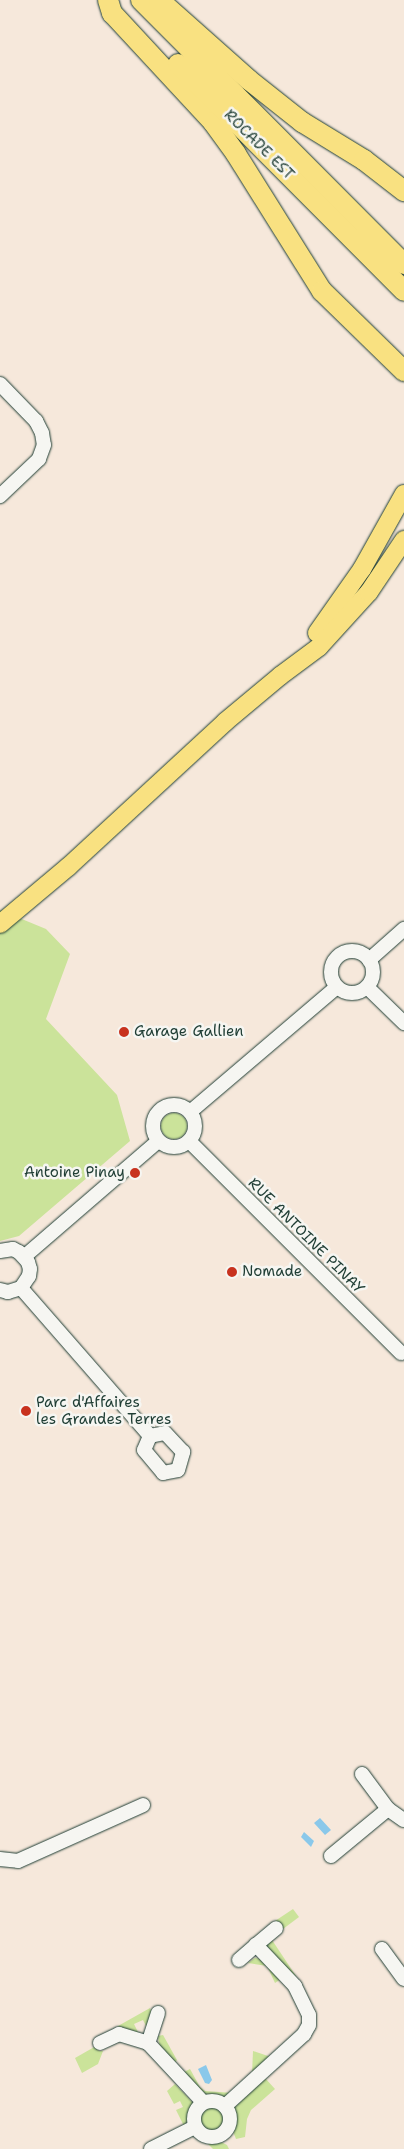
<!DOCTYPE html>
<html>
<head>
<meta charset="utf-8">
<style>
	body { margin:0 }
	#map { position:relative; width:404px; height:2149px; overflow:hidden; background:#f6e8db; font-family:"Shantell Sans",sans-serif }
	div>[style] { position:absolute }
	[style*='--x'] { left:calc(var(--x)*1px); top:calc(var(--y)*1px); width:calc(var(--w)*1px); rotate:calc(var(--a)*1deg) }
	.green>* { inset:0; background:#cbe39a }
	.round { border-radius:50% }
	.water>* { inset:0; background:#8ac8ea }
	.roads { filter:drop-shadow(0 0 1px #1f3d34) drop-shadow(0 0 1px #1f3d34) }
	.minor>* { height:14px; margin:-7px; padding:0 7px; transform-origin:7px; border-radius:7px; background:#f6f6f2 }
	.minor>.ring { margin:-7px; padding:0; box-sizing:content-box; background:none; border:14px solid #f6f6f2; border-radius:50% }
	.major>* { height:18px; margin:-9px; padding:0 9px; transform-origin:9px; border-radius:9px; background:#f9e181 }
	.highway>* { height:20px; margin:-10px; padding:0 10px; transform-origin:10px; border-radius:10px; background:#f9e181 }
	.dots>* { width:14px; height:14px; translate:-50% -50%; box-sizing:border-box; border:2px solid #f6f6f2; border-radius:50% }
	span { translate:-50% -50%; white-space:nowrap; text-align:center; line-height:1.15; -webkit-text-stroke:5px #f6f6f2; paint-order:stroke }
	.street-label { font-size:15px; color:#1f3d34 }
	.poi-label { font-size:15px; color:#1f3d34 }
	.left { translate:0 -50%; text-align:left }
	.right { translate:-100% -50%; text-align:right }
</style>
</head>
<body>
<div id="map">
	<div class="green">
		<div style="clip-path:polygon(0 910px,46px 929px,70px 954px,46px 1019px,117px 1095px,130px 1141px,19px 1236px,0 1241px)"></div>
		<div class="round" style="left:161px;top:1113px;width:26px;height:26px"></div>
		<div style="clip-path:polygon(293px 1909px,299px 1917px,279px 1932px,275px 1921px)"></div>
		<div style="clip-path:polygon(270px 1937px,296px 1976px,294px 1978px,266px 1948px,265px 1943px)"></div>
		<div style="clip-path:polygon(255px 1958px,262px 1959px,281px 1979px,275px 1983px,267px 1966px,248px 1963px)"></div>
		<div style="clip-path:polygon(150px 2008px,153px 2017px,148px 2030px,143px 2020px,134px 2024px,139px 2034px,118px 2026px)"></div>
		<div style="clip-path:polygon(163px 2035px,177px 2060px,174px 2064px,160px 2051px,158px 2036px)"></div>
		<div style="clip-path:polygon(96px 2046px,99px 2051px,103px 2051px,98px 2064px,82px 2073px,75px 2058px)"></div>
		<div style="clip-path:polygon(253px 2051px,271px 2057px,252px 2074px)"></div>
		<div style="clip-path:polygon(190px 2069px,200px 2087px,205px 2091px,233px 2093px,228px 2097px,204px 2095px,182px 2073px)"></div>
		<div style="clip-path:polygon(265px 2078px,275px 2089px,251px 2110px,247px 2119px,245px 2137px,236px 2139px,232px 2129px,234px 2108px)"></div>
		<div style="clip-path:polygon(175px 2084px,193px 2103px,189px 2118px,184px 2126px,176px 2110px,183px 2107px,180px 2101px,174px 2104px,167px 2091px)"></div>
		<div class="round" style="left:199px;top:2105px;width:28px;height:28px"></div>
		<div style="clip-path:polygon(221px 2142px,227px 2145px,229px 2149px,213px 2149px,208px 2144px)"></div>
	</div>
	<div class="water">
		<div style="clip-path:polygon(320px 1818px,331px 1830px,325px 1835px,314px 1823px)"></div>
		<div style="clip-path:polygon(304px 1832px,314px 1841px,311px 1847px,301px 1837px)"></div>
		<div style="clip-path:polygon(206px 2065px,212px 2080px,209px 2084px,205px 2083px,198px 2069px)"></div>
	</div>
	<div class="roads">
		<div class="minor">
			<div style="--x:0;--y:384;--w:52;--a:45.8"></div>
			<div style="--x:36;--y:421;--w:13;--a:63"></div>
			<div style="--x:42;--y:433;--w:12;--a:81"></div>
			<div style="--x:44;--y:445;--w:15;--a:110"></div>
			<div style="--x:39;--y:459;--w:54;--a:136.5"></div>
			<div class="ring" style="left:331px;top:951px;width:28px;height:28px"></div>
			<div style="--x:369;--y:960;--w:47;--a:-41.5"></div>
			<div style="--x:367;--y:987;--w:52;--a:44.2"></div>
			<div class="ring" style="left:153px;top:1105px;width:28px;height:28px"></div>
			<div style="--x:190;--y:1112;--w:193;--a:-40.4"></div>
			<div style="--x:189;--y:1141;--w:300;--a:45"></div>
			<div style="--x:0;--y:1251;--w:13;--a:-9"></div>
			<div style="--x:13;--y:1249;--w:7;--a:27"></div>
			<div style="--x:19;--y:1252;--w:13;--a:48"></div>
			<div style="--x:28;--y:1262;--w:7;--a:74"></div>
			<div style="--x:30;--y:1269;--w:7;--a:98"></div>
			<div style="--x:29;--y:1276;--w:14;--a:124"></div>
			<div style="--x:21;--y:1288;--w:14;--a:163"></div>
			<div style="--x:8;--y:1292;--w:8;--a:-166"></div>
			<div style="--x:25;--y:1256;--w:176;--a:-40.8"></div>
			<div style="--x:21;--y:1288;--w:196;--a:48.9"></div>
			<div style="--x:150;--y:1436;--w:15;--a:113"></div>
			<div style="--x:144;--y:1450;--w:30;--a:50"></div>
			<div style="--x:163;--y:1473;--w:15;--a:-11"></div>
			<div style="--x:178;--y:1470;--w:19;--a:-74"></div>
			<div style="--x:183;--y:1452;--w:26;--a:-133"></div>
			<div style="--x:165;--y:1433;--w:15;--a:169"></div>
			<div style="--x:362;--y:1774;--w:44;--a:53.4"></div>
			<div style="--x:388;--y:1809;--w:19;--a:35"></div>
			<div style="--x:331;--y:1856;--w:74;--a:-39.5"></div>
			<div style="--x:0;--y:1859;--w:18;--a:6"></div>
			<div style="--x:18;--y:1861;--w:137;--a:-24.1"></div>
			<div style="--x:382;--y:1949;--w:37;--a:54"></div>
			<div style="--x:239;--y:1960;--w:23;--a:-41"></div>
			<div style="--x:158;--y:2013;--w:32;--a:108"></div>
			<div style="--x:148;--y:2043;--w:81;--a:47"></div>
			<div style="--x:100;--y:2043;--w:21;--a:-25"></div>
			<div style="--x:119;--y:2034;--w:30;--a:17"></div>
			<div class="ring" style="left:194px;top:2101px;width:22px;height:22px"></div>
			<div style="--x:225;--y:2106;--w:107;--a:-42.3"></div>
			<div style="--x:304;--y:2034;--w:10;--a:-61"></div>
			<div style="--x:309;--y:2025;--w:10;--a:-90"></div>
			<div style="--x:309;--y:2015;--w:32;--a:-116"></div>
			<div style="--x:295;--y:1986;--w:57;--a:-133.6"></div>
			<div style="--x:256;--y:1945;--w:26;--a:-40"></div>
			<div style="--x:151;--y:2149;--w:49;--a:-26.6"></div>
		</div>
		<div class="major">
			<div style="--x:317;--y:633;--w:78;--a:-54.9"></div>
			<div style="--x:362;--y:569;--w:86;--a:-60.8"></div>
			<div style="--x:0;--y:924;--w:89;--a:-40"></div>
			<div style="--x:68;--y:867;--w:214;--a:-42.7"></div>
			<div style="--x:225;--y:722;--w:72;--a:-39.9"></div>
			<div style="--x:280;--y:676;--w:49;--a:-36.6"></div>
			<div style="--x:319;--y:647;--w:74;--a:-47.7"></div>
			<div style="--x:369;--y:592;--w:63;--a:-56.1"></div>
		</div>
		<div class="highway">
			<div style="--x:108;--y:0;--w:14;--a:73"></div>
			<div style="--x:112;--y:13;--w:149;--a:47.2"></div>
			<div style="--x:213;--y:122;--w:39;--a:54"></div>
			<div style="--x:236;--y:154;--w:162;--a:57.9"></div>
			<div style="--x:322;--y:291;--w:115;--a:44.3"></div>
			<div style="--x:141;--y:0;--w:373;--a:45.1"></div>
			<div style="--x:159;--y:0;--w:120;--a:41.6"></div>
			<div style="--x:249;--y:80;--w:68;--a:38.4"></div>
			<div style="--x:302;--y:122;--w:73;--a:31.5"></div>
			<div style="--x:364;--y:160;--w:51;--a:37.8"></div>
			<div style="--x:178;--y:64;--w:320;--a:45.1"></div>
		</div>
	</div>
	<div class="dots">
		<div style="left:124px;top:1032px;background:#c8321e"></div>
		<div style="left:135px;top:1173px;background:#c8321e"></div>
		<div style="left:232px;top:1272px;background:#c8321e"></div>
		<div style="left:26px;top:1411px;background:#c8321e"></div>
	</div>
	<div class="street-label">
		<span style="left:259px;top:145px;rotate:45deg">ROCADE EST</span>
		<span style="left:306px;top:1236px;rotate:45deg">RUE ANTOINE PINAY</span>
	</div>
	<div class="poi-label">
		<span class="left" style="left:134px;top:1032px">Garage Gallien</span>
		<span class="right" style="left:125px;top:1173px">Antoine Pinay</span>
		<span class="left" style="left:242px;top:1272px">Nomade</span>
		<span class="left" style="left:36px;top:1411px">Parc d'Affaires<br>les Grandes Terres</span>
	</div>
</div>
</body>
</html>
